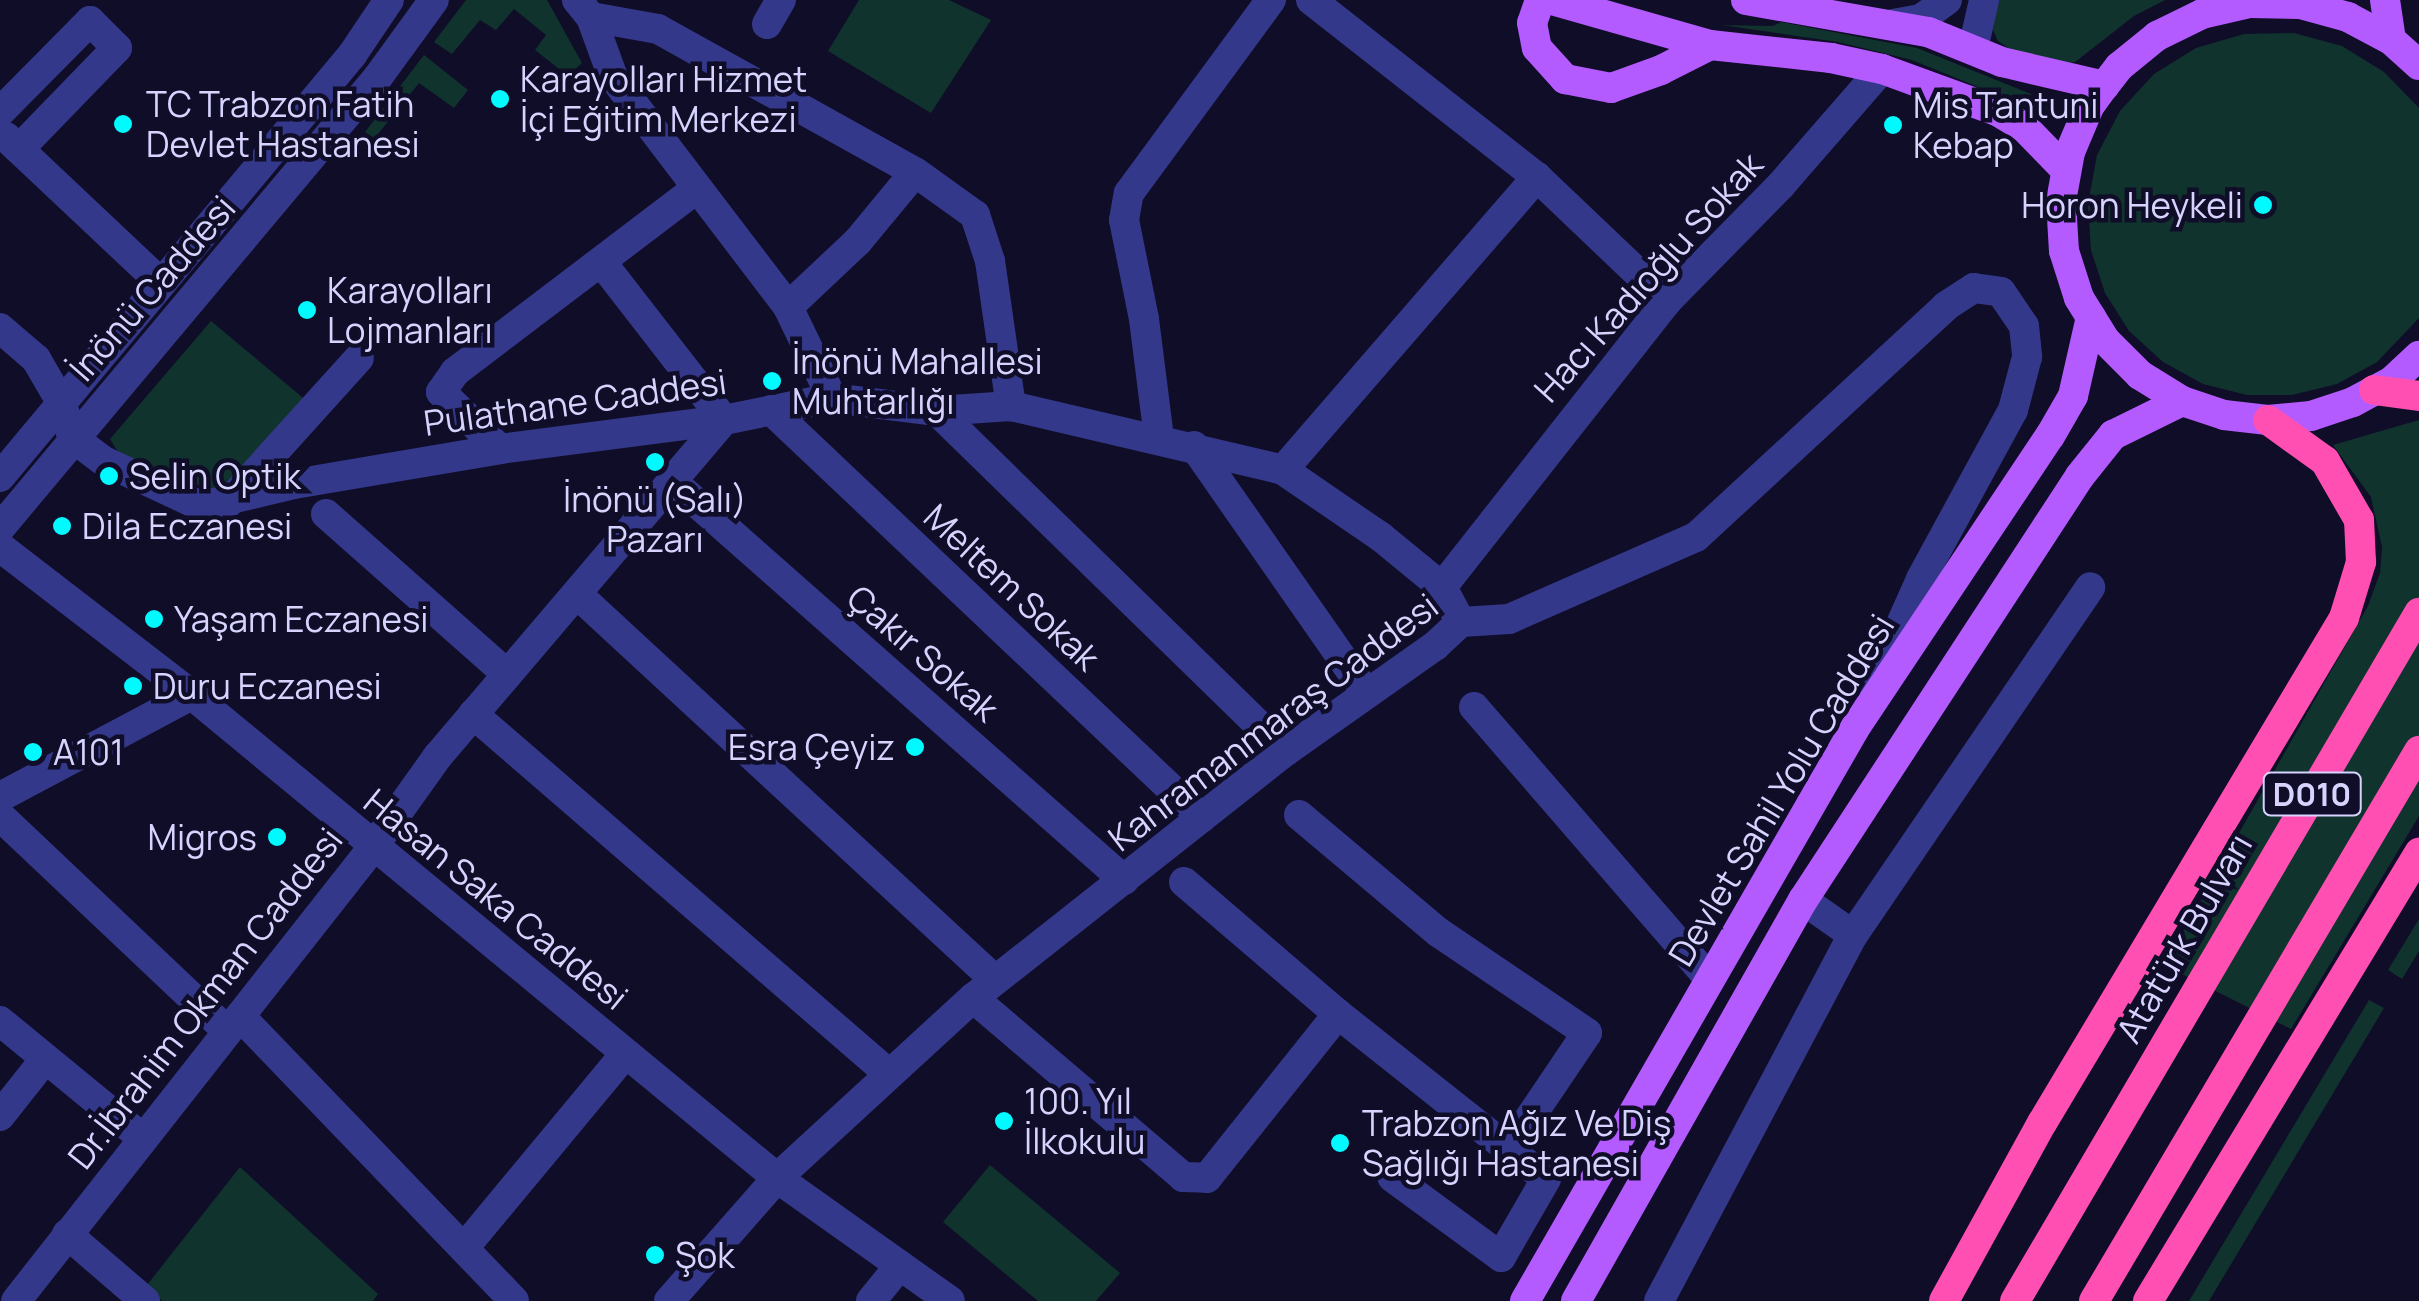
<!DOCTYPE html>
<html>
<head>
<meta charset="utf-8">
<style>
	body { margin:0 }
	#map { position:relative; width:2419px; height:1301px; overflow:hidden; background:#100d28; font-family:Manrope,sans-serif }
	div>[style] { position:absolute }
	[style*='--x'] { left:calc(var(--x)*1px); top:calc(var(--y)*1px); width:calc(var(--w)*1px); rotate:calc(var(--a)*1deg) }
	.green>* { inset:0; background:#10332e }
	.minor>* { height:30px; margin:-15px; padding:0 15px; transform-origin:15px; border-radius:15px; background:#34388b }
	.major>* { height:30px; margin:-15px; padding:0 15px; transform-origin:15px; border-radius:15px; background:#b45bff }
	.highway>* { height:30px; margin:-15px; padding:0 15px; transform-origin:15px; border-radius:15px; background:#ff4fb2 }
	.dots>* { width:28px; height:28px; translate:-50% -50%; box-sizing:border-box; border:5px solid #100d28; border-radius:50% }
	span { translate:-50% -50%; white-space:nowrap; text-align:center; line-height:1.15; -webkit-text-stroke:9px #100d28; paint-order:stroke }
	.shield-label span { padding:2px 8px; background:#100d28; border:2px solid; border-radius:8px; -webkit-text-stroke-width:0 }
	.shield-label { font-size:32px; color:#d6d4ff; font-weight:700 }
	.poi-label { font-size:35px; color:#d6d4ff }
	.left { translate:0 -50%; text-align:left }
	.right { translate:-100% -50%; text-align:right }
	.street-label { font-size:35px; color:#d6d4ff }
</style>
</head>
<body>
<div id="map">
	<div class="green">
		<div style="clip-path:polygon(466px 0,547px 0,582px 63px,568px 76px,535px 50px,546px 35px,514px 9px,496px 30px,480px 20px,452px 54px,434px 42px)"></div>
		<div style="clip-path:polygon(859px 0,949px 0,991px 20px,931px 113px,828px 51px)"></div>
		<div style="clip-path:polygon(1997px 0,2165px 0,2134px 16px,2075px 62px,2053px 65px,2020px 56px,1998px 41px,1993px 30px)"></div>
		<div style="clip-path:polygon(1781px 22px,1917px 48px,2058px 105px,2052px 117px,1912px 60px,1838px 42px,1722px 25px,1773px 26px)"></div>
		<div style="clip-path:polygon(2294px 33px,2342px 46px,2384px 72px,2419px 108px,2419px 318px,2377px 362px,2337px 384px,2292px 395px,2247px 395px,2203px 384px,2163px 362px,2129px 331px,2105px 293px,2091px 250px,2088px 204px,2097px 155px,2120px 111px,2154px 74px,2196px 48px,2244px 34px)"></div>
		<div style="clip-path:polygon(424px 55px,468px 90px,454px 108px,419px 83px,374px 139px,365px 132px)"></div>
		<div style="clip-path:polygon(211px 321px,308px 402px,238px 478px,211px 490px,138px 461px,123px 460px,110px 439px)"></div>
		<div style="clip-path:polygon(2419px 420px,2419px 816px,2291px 1029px,2164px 965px,2368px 606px,2380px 573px,2382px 547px,2371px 497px,2333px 445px)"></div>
		<div style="clip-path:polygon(2419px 919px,2419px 951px,2402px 979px,2388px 970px)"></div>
		<div style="clip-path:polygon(2369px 1000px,2384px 1008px,2209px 1301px,2189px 1301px)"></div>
		<div style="clip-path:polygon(990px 1165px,1120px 1273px,1096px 1301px,1038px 1301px,943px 1222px)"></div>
		<div style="clip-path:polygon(240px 1167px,378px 1294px,373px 1301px,162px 1301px,147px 1285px)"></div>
	</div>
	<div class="minor">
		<div style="--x:577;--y:0;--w:22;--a:51"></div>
		<div style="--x:591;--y:17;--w:64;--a:69.9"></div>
		<div style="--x:613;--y:77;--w:289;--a:52.7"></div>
		<div style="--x:788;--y:307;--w:101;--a:64.2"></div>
		<div style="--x:1311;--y:0;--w:287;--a:38.1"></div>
		<div style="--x:1537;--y:177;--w:180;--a:43.6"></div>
		<div style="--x:591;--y:17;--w:68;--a:10.2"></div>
		<div style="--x:658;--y:29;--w:294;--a:29.1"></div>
		<div style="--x:915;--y:172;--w:74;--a:35.6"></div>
		<div style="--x:975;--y:215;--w:48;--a:71.9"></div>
		<div style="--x:990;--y:261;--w:147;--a:81.8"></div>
		<div style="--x:767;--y:24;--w:28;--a:-60"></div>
		<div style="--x:1893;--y:24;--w:28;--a:-10"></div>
		<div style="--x:1921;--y:19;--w:32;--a:-36"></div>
		<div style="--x:1973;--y:49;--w:50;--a:-77.3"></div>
		<div style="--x:0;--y:112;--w:128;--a:-45.3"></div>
		<div style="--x:90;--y:21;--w:38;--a:45"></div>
		<div style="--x:117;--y:48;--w:141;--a:134.1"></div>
		<div style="--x:6;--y:137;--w:212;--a:43.3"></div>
		<div style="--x:788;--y:307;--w:96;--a:-43.3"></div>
		<div style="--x:858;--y:241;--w:89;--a:-50.4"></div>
		<div style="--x:0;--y:328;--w:48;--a:40.7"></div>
		<div style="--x:36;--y:359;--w:50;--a:59.8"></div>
		<div style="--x:61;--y:402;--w:38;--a:72"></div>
		<div style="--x:73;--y:438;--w:39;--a:37"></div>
		<div style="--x:104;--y:461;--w:107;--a:24.9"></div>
		<div style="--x:201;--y:506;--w:96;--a:-13.3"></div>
		<div style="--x:294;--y:484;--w:209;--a:-9.6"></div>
		<div style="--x:500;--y:449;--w:226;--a:-7.4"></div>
		<div style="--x:724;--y:420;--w:110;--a:-11.5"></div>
		<div style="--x:832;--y:398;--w:106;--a:7.1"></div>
		<div style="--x:937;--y:411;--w:74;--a:-3.9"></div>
		<div style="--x:1011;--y:406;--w:279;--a:13.2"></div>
		<div style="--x:1283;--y:470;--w:119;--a:34.4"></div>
		<div style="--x:1381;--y:537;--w:79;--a:39.3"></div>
		<div style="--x:1442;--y:587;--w:40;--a:62"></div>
		<div style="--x:771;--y:410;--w:593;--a:43.43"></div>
		<div style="--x:937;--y:411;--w:487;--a:44.3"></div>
		<div style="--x:1159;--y:438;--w:120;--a:-97.2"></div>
		<div style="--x:1144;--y:319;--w:101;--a:-101.4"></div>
		<div style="--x:1124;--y:220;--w:27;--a:-80"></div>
		<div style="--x:1129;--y:193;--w:240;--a:-53.7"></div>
		<div style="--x:1194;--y:446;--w:302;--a:55.1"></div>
		<div style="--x:500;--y:449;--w:82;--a:-136"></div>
		<div style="--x:441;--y:392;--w:24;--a:-55"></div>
		<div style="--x:455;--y:372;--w:303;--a:-37.2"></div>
		<div style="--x:1283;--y:470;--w:388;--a:-49.1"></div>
		<div style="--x:0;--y:477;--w:550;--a:-50.17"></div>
		<div style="--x:352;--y:55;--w:66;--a:-56.1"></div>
		<div style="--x:672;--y:481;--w:603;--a:41.44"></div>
		<div style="--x:228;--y:503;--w:195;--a:-47.9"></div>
		<div style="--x:326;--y:514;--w:242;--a:41.5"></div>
		<div style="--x:0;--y:528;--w:588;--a:-50.03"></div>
		<div style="--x:378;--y:77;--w:95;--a:-54"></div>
		<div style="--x:0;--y:547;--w:242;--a:37.6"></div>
		<div style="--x:192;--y:695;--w:759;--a:39.54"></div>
		<div style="--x:777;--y:1178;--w:212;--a:35.4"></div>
		<div style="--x:1442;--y:587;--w:364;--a:-51.8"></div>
		<div style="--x:1667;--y:301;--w:163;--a:-45.5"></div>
		<div style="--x:1781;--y:185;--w:154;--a:-49"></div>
		<div style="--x:577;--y:594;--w:568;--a:42.72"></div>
		<div style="--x:1474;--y:707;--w:360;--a:49.1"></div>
		<div style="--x:473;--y:714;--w:549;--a:40.86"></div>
		<div style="--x:0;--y:797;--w:217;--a:-28"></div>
		<div style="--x:1299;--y:815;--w:182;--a:40.1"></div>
		<div style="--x:1438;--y:932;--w:180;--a:34.1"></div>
		<div style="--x:1587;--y:1033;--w:141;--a:124"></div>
		<div style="--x:0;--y:816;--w:313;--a:43.4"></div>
		<div style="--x:1184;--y:882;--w:203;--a:40.6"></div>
		<div style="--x:1338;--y:1014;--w:265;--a:38.4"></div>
		<div style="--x:1546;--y:1179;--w:90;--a:120"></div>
		<div style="--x:1501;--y:1257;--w:135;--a:-143.7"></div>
		<div style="--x:1853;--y:935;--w:421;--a:-55.7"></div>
		<div style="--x:973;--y:998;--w:276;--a:40.4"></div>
		<div style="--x:1183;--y:1177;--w:24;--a:2"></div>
		<div style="--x:1207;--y:1178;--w:210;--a:-51.4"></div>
		<div style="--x:240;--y:1016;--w:395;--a:46.1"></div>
		<div style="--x:0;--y:1021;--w:183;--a:39.4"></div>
		<div style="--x:0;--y:1116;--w:73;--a:-51.7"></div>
		<div style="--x:67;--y:1234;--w:103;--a:40.7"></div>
		<div style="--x:464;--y:1248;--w:252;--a:-50.3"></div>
		<div style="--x:16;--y:1301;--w:578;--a:-51.82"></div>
		<div style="--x:373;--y:847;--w:112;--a:-54.5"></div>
		<div style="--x:438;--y:756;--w:441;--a:-49.6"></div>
		<div style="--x:724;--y:420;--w:199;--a:-127.8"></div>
		<div style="--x:669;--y:1301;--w:164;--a:-48.7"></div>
		<div style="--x:777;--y:1178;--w:266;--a:-42.6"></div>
		<div style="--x:973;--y:998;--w:399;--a:-38.3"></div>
		<div style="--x:1286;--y:751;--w:182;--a:-35.2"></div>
		<div style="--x:1435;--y:646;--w:35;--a:-43"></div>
		<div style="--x:1461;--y:622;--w:48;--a:-3.6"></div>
		<div style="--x:1509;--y:619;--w:204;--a:-23.7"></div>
		<div style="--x:1696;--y:537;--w:340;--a:-42.7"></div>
		<div style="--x:1946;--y:306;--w:33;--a:-33"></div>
		<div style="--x:1974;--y:288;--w:27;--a:8"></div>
		<div style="--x:2001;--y:292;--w:41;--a:55.9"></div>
		<div style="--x:2024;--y:326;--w:31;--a:84"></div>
		<div style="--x:2027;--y:357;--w:55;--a:104.8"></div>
		<div style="--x:2013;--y:410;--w:192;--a:118.6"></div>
		<div style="--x:1921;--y:579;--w:118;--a:114"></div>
		<div style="--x:871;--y:1301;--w:46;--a:-51.1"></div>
		<div style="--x:1659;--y:1301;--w:414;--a:-62.1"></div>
		<div style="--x:1853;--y:935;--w:61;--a:-145"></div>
	</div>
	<div class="major">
		<div style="--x:1540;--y:0;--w:24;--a:109"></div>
		<div style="--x:1532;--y:23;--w:25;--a:79"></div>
		<div style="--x:1537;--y:48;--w:42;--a:47.9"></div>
		<div style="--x:1565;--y:79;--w:47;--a:11.1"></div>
		<div style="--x:1611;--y:88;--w:53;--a:-19.8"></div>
		<div style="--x:1661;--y:70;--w:55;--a:-27"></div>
		<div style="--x:1552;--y:0;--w:164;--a:15.9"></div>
		<div style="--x:1710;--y:45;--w:122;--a:6.1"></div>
		<div style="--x:1831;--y:58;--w:52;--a:12.2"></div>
		<div style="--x:1882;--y:69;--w:122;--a:20.1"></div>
		<div style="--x:1997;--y:111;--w:31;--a:31"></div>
		<div style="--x:2024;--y:127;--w:60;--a:45.7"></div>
		<div style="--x:1746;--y:0;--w:185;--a:10"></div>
		<div style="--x:1928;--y:32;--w:80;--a:22.1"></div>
		<div style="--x:2002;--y:62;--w:105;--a:13.2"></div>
		<div style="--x:2385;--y:0;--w:40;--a:81.5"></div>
		<div style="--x:2419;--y:65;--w:38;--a:-138"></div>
		<div style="--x:2391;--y:40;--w:49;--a:-151.9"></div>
		<div style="--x:2348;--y:17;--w:50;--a:-164.8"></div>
		<div style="--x:2300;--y:4;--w:50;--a:-178.9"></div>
		<div style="--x:2250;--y:3;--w:49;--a:167.1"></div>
		<div style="--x:2202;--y:14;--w:50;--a:153.9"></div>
		<div style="--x:2157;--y:36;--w:49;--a:140.8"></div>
		<div style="--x:2119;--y:67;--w:24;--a:128"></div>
		<div style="--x:2104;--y:86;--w:26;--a:126"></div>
		<div style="--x:2089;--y:107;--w:49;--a:112.9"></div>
		<div style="--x:2070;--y:152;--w:50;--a:100.4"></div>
		<div style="--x:2061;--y:201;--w:50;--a:86.6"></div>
		<div style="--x:2064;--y:251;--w:49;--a:72.3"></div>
		<div style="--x:2079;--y:298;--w:49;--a:58.2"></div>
		<div style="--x:2105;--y:340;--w:49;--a:45"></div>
		<div style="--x:2140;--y:375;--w:49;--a:31.8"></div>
		<div style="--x:2182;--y:401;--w:44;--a:18.4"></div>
		<div style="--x:2224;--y:415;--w:44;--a:6.5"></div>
		<div style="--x:2268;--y:420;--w:43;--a:-5.3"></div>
		<div style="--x:2311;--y:416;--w:44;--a:-18.4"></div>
		<div style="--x:2353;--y:402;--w:44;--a:-28.3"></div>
		<div style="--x:2392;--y:381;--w:37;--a:-43"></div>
		<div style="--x:1525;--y:1301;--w:661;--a:-60.06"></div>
		<div style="--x:1855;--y:728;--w:351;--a:-56.3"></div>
		<div style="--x:2050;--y:436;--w:46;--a:-60.1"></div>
		<div style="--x:2073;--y:396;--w:81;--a:-77.2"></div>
		<div style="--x:1576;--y:1301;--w:461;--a:-60.5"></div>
		<div style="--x:1803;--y:900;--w:506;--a:-56.84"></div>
		<div style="--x:2080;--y:476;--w:53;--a:-51.2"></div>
		<div style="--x:2113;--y:435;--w:77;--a:-26.2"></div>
	</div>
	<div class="highway">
		<div style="--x:2374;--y:390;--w:45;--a:7.6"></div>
		<div style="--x:1944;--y:1301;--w:203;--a:-61.2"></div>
		<div style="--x:2042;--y:1123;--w:588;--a:-59.12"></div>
		<div style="--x:2344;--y:618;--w:59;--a:-73.1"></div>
		<div style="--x:2361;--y:562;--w:42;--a:-92.7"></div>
		<div style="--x:2359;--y:520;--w:68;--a:-120"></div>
		<div style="--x:2325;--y:461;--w:70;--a:-144.3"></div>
		<div style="--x:2015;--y:1301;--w:798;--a:-59.58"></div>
		<div style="--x:2094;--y:1301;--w:639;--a:-59.42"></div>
		<div style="--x:2148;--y:1301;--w:524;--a:-58.83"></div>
	</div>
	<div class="dots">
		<div style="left:500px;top:99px;background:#00faff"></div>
		<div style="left:123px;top:124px;background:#00faff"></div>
		<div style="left:1893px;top:125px;background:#00faff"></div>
		<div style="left:2263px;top:205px;background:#00faff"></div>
		<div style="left:307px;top:310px;background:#00faff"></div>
		<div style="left:772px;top:381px;background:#00faff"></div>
		<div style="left:655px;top:462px;background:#00faff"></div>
		<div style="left:109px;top:476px;background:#00faff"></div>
		<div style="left:62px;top:526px;background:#00faff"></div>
		<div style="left:154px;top:619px;background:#00faff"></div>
		<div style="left:133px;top:686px;background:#00faff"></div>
		<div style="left:915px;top:747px;background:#00faff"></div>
		<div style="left:33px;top:752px;background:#00faff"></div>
		<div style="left:277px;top:837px;background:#00faff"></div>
		<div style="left:1004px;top:1121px;background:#00faff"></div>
		<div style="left:1340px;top:1143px;background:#00faff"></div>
		<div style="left:655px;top:1255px;background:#00faff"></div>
	</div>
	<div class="shield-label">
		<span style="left:2312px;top:794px">D010</span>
	</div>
	<div class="poi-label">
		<span class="left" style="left:520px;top:99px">Karayolları Hizmet<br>İçi Eğitim Merkezi</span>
		<span class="left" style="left:146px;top:124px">TC Trabzon Fatih<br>Devlet Hastanesi</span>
		<span class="left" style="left:1913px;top:125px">Mis Tantuni<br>Kebap</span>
		<span class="right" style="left:2243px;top:205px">Horon Heykeli</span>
		<span class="left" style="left:327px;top:310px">Karayolları<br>Lojmanları</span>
		<span class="left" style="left:792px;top:381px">İnönü Mahallesi<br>Muhtarlığı</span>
		<span class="left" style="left:129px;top:476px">Selin Optik</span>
		<span style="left:655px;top:519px">İnönü (Salı)<br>Pazarı</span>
		<span class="left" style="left:82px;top:526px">Dila Eczanesi</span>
		<span class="left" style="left:174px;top:619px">Yaşam Eczanesi</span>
		<span class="left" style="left:153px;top:686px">Duru Eczanesi</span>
		<span class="right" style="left:895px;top:747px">Esra Çeyiz</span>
		<span class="left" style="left:53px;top:752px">A101</span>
		<span class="right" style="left:257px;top:837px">Migros</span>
		<span class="left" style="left:1024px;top:1121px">100. Yıl<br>İlkokulu</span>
		<span class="left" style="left:1362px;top:1143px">Trabzon Ağız Ve Diş<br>Sağlığı Hastanesi</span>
		<span class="left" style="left:675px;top:1255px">Şok</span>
	</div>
	<div class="street-label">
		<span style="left:1648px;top:277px;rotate:-48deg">Hacı Kadıoğlu Sokak</span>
		<span style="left:152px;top:288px;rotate:-49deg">İnönü Caddesi</span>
		<span style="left:575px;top:402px;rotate:-8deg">Pulathane Caddesi</span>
		<span style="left:1012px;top:587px;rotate:43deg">Meltem Sokak</span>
		<span style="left:923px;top:653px;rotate:41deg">Çakır Sokak</span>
		<span style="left:1273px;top:722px;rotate:-37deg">Kahramanmaraş Caddesi</span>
		<span style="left:1781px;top:790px;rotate:-59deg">Devlet Sahil Yolu Caddesi</span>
		<span style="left:496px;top:899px;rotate:39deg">Hasan Saka Caddesi</span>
		<span style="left:2184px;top:938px;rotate:-60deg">Atatürk Bulvarı</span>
		<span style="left:205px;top:998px;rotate:-52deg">Dr.İbrahim Okman Caddesi</span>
	</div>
</div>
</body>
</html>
